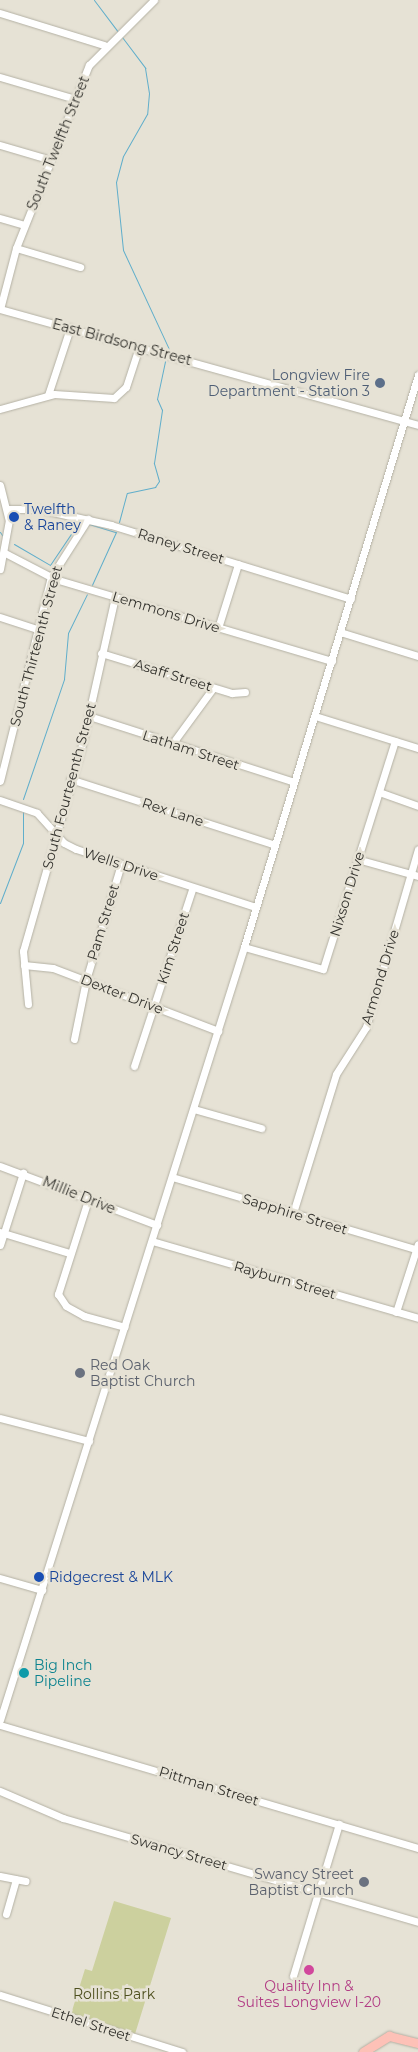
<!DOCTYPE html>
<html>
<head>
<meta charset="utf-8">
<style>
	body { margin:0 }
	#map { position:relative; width:418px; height:2052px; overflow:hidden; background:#e6e2d5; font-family:Montserrat,sans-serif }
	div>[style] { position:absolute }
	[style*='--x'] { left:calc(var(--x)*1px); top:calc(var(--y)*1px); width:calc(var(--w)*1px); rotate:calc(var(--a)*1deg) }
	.green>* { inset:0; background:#ccd09e }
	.stream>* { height:1px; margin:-0.5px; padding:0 0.5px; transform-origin:0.5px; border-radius:0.5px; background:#60aecb }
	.roads { filter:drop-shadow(0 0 1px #b4b1a4) drop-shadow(0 0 1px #b4b1a4) }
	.minor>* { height:7px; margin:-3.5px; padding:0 3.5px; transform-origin:3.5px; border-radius:3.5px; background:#fff }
	.major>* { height:9px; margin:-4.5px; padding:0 4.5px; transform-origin:4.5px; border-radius:4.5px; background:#fdc1b7 }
	.dots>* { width:14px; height:14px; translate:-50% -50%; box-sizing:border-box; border:2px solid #e6e2d5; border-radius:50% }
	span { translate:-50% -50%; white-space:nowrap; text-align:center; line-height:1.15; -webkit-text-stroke:5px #e6e2d5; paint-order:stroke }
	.street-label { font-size:14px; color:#34332e }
	.service-label { font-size:14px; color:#4e5e75 }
	.right { translate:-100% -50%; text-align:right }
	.transit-label { font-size:14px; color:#164399 }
	.left { translate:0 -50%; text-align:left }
	.worship-label { font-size:14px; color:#5b616d }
	.culture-label { font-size:14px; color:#0d838f }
	.hotel-label { font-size:14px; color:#b23c85 }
	.park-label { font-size:14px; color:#4e501e }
</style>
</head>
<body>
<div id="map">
	<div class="green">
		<div style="clip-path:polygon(114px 1901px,171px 1918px,135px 2034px,71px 2014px,85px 1969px,92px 1971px)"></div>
	</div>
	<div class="stream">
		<div style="--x:94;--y:0;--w:39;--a:53"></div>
		<div style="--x:122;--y:37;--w:39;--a:53"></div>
		<div style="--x:145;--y:68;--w:25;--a:81"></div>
		<div style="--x:149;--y:93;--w:21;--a:95"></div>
		<div style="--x:147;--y:114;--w:48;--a:119.7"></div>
		<div style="--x:123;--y:156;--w:27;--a:105"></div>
		<div style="--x:116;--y:182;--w:68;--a:84.1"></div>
		<div style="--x:123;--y:250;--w:109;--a:65.1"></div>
		<div style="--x:119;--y:522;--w:30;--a:-75"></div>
		<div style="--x:127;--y:493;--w:29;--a:-12"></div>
		<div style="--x:155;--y:487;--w:7;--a:-56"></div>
		<div style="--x:159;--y:481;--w:19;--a:-106"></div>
		<div style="--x:154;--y:463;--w:54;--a:-81.4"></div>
		<div style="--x:162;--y:410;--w:12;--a:-114"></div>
		<div style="--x:157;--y:399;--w:39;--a:-78"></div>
		<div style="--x:89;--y:524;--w:28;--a:17"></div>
		<div style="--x:116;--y:532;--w:58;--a:114.4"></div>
		<div style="--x:0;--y:532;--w:4;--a:56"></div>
		<div style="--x:14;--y:544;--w:42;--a:30.3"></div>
		<div style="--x:50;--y:565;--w:52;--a:-56"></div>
		<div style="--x:23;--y:799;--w:127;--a:-71.1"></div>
		<div style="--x:64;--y:679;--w:46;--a:-85"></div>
		<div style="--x:68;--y:633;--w:43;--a:-64"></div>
		<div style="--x:0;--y:903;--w:64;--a:-69"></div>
		<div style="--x:23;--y:843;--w:31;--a:-90"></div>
	</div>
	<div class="roads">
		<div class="minor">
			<div style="--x:0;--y:13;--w:109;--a:17.1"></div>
			<div style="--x:0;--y:77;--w:78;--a:16.3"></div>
			<div style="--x:0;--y:145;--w:53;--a:16.4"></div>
			<div style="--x:0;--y:218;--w:25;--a:16"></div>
			<div style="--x:16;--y:248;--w:67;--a:16.5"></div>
			<div style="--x:0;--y:309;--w:434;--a:15.5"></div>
			<div style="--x:0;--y:309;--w:63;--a:-75.3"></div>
			<div style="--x:16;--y:248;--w:197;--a:-68.3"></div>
			<div style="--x:89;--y:65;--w:92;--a:-45"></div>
			<div style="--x:48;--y:395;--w:71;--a:-71.8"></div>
			<div style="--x:0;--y:409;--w:56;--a:-15.5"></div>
			<div style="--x:54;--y:394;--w:60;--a:3.8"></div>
			<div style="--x:114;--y:398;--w:16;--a:-43"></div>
			<div style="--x:126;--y:387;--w:42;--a:-72"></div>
			<div style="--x:0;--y:485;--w:36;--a:76"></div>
			<div style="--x:9;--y:520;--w:50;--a:100.4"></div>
			<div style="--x:8;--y:509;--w:31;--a:0"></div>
			<div style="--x:39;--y:509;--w:74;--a:12.5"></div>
			<div style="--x:111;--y:525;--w:251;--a:17.1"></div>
			<div style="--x:5;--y:553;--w:56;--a:27.5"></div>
			<div style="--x:55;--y:579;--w:289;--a:16.5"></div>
			<div style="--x:0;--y:617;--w:42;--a:18"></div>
			<div style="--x:218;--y:628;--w:67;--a:-72.6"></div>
			<div style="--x:340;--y:632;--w:82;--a:17.1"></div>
			<div style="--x:101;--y:653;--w:137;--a:17"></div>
			<div style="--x:232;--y:693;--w:13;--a:-4"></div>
			<div style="--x:89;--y:716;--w:215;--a:17.8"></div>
			<div style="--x:315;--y:716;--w:108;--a:17.3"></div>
			<div style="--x:172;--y:744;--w:69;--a:-53.8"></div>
			<div style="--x:70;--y:779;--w:215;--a:17.8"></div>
			<div style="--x:0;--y:781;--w:210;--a:-76"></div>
			<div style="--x:51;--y:577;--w:69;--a:-57.5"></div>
			<div style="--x:379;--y:792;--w:41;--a:19.7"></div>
			<div style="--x:0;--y:800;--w:39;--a:19"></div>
			<div style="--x:37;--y:813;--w:40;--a:48"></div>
			<div style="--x:64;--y:843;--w:13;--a:27"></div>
			<div style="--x:76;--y:849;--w:189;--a:17.9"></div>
			<div style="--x:357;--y:859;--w:63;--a:15.6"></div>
			<div style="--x:244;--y:947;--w:82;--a:15.6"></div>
			<div style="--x:323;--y:969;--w:239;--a:-72.5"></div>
			<div style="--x:24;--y:965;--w:29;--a:6"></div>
			<div style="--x:53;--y:968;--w:177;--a:20.9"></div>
			<div style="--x:28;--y:1004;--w:53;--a:-95.4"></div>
			<div style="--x:23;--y:951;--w:210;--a:-74"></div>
			<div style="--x:81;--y:749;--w:156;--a:-77.4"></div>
			<div style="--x:74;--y:1039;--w:60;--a:-78.5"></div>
			<div style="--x:86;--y:980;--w:121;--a:-73.2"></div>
			<div style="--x:134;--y:1066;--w:188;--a:-71.8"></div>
			<div style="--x:194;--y:1109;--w:70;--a:15.8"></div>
			<div style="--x:0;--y:1166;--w:168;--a:20.6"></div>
			<div style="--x:172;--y:1177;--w:257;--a:16.5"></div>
			<div style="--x:88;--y:1200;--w:99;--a:107.7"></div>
			<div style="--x:58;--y:1294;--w:14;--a:56"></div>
			<div style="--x:66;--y:1306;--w:21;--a:29"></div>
			<div style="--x:84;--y:1316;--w:42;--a:15"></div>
			<div style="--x:293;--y:1213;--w:145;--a:-72.8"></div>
			<div style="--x:336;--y:1074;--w:56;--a:-57.4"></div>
			<div style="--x:366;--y:1027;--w:185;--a:-73.7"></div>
			<div style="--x:0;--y:1232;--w:72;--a:16.9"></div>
			<div style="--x:152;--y:1241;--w:277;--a:16.1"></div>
			<div style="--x:0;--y:1245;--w:76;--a:-72.3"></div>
			<div style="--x:396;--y:1312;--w:71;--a:-72.1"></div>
			<div style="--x:0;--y:1418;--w:92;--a:14.5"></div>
			<div style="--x:0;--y:1578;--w:44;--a:15.9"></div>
			<div style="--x:0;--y:1720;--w:811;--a:-72.48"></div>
			<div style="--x:244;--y:947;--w:598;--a:-73.08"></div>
			<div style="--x:0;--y:1725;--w:436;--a:16.4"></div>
			<div style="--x:0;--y:1791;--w:69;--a:23.2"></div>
			<div style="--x:63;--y:1818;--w:370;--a:16.3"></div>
			<div style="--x:0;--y:1876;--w:26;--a:11"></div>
			<div style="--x:6;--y:1914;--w:36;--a:-74"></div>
			<div style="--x:293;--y:1976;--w:159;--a:-73.2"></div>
			<div style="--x:0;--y:1995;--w:191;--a:17.4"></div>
		</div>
		<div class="major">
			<div style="--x:363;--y:2052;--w:31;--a:-32"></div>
			<div style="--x:389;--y:2036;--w:30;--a:14"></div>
		</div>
	</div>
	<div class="dots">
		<div style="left:380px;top:383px;background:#5c6f8a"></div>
		<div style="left:14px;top:517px;background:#1a4fb4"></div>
		<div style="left:80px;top:1373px;background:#6b7280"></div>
		<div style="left:39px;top:1577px;background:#1a4fb4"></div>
		<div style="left:24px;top:1673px;background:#0f9aa8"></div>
		<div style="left:364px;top:1882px;background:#6b7280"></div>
		<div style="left:309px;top:1970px;background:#d1479c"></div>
	</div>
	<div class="street-label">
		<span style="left:58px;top:143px;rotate:-68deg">South Twelfth Street</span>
		<span style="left:122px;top:342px;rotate:15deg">East Birdsong Street</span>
		<span style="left:181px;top:546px;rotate:17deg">Raney Street</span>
		<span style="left:166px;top:612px;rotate:17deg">Lemmons Drive</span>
		<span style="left:36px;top:646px;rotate:-75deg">South Thirteenth Street</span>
		<span style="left:173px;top:675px;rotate:17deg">Asaff Street</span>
		<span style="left:191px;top:750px;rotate:18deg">Latham Street</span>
		<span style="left:69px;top:786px;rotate:-75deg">South Fourteenth Street</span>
		<span style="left:173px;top:812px;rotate:18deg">Rex Lane</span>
		<span style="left:121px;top:864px;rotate:18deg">Wells Drive</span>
		<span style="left:347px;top:894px;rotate:-73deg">Nixson Drive</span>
		<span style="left:103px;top:922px;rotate:-73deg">Pam Street</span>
		<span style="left:173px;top:948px;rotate:-72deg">Kim Street</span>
		<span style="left:380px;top:977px;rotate:-73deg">Armond Drive</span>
		<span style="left:122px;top:994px;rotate:21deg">Dexter Drive</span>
		<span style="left:79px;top:1195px;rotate:22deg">Millie Drive</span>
		<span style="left:295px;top:1214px;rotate:17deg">Sapphire Street</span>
		<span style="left:285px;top:1280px;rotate:16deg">Rayburn Street</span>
		<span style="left:209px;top:1786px;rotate:17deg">Pittman Street</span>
		<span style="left:179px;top:1852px;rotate:16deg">Swancy Street</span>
		<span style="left:91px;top:2024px;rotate:18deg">Ethel Street</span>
	</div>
	<div class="service-label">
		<span class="right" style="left:370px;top:383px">Longview Fire<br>Department - Station 3</span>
	</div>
	<div class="transit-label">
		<span class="left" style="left:24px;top:517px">Twelfth<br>&amp; Raney</span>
		<span class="left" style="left:49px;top:1577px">Ridgecrest &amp; MLK</span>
	</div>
	<div class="worship-label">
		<span class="left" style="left:90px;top:1373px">Red Oak<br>Baptist Church</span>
		<span class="right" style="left:354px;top:1882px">Swancy Street<br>Baptist Church</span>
	</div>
	<div class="culture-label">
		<span class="left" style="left:34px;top:1673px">Big Inch<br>Pipeline</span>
	</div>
	<div class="hotel-label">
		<span style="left:309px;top:1994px">Quality Inn &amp;<br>Suites Longview I-20</span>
	</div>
	<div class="park-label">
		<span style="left:114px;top:1994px">Rollins Park</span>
	</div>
</div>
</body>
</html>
